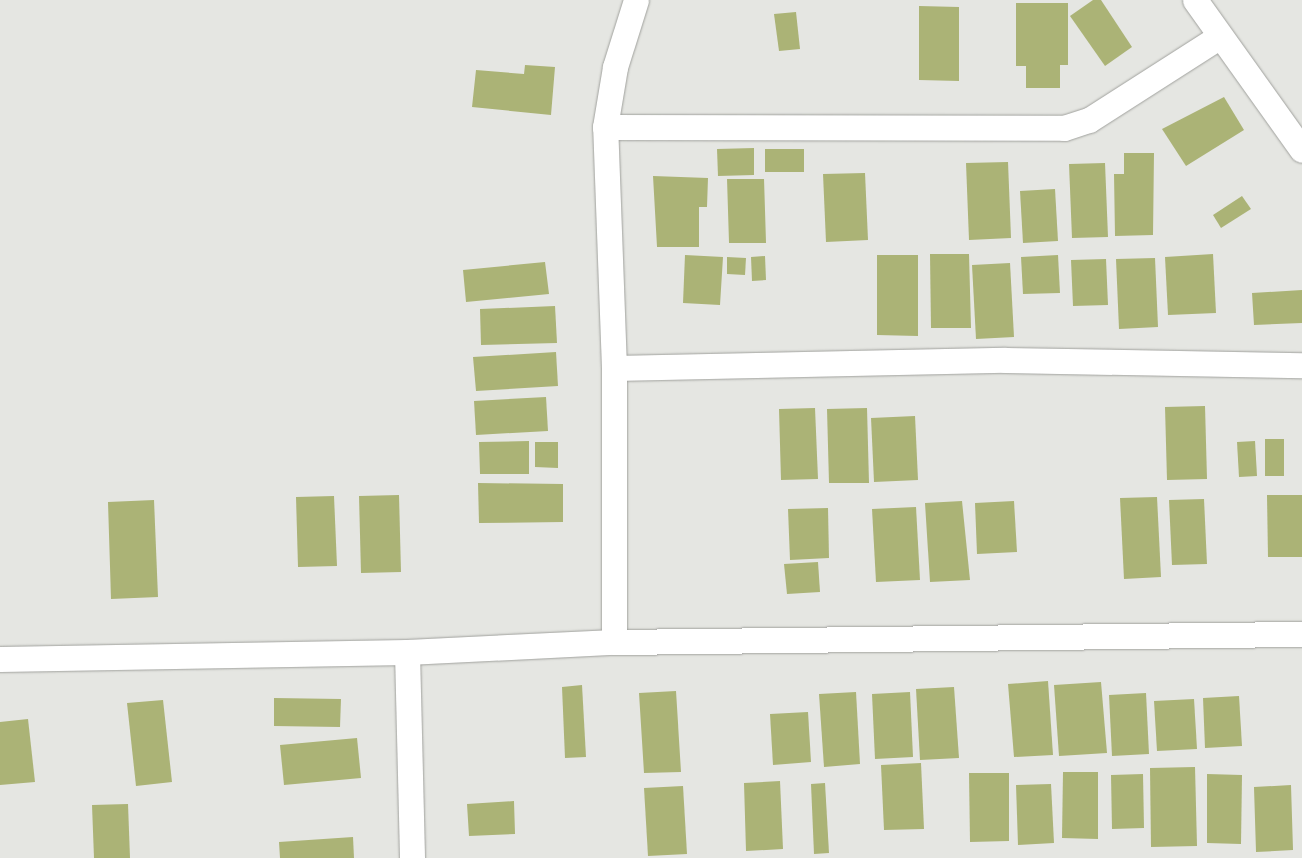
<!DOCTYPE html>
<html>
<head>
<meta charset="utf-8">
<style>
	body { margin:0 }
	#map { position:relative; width:1302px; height:858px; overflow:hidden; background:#e5e6e2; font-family:Figtree,sans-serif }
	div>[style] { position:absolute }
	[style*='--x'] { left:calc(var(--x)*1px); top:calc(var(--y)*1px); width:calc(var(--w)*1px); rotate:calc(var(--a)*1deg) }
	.building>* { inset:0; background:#abb376 }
	.roads { filter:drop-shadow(0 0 1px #a0a19d) drop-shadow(0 0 1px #a0a19d) }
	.street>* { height:25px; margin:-12.5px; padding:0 12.5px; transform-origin:12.5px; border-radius:12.5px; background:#fff }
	span { translate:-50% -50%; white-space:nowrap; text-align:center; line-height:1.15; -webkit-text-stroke:4px #f3f3f0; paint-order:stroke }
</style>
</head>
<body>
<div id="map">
	<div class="building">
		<div style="clip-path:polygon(1093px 0,1101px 0,1132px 47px,1105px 66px,1070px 16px)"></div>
		<div style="clip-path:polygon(1016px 3px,1068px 3px,1068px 65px,1060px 65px,1060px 88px,1026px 88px,1026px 66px,1016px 66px)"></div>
		<div style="clip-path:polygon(919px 6px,959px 7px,959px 81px,919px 80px)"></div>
		<div style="clip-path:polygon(796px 12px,800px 49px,779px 51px,774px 14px)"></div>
		<div style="clip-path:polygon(525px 65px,555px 67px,551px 115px,472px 107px,476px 70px,524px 74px)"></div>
		<div style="clip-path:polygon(1224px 97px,1244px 130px,1186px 166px,1162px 129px)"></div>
		<div style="clip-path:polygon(754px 148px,754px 175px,718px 176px,717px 149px)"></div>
		<div style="clip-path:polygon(765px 149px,804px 149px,804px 172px,765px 172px)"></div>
		<div style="clip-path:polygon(1124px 153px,1154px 153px,1153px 235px,1115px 236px,1114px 174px,1124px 174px)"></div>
		<div style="clip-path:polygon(1008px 162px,1011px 238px,969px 240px,966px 163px)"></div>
		<div style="clip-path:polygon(1105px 163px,1108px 237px,1072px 238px,1069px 164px)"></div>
		<div style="clip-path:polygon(865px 173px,868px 240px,826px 242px,823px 174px)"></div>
		<div style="clip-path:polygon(653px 176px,708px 178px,707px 207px,699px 207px,699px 247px,657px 247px)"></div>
		<div style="clip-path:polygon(727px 179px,764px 179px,766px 243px,729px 243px)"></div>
		<div style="clip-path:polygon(1055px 189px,1058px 241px,1023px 243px,1020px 191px)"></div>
		<div style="clip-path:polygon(1242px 196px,1251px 209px,1221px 228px,1213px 215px)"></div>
		<div style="clip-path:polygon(930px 254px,969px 254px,971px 328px,931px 328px)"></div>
		<div style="clip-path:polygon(1213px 254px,1216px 313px,1168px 315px,1165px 257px)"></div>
		<div style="clip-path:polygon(685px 255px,723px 257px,720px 305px,683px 303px)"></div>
		<div style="clip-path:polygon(877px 255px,918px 255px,918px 336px,877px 335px)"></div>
		<div style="clip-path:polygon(1058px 255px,1060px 293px,1023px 294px,1021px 257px)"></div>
		<div style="clip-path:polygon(765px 256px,766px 280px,752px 281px,751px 257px)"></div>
		<div style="clip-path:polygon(727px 257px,746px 258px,745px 275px,727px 274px)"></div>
		<div style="clip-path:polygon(1155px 258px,1158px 327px,1119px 329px,1116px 259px)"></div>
		<div style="clip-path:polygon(1106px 259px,1108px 305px,1073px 306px,1071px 260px)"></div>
		<div style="clip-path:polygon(545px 262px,549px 294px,466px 302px,463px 270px)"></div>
		<div style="clip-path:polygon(1010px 263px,1014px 337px,976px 339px,972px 265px)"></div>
		<div style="clip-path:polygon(1302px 290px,1302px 323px,1254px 325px,1252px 293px)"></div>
		<div style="clip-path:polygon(555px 306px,557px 343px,481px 345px,480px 309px)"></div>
		<div style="clip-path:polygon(556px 352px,558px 386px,476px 391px,473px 357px)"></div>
		<div style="clip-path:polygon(546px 397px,548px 431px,476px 435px,474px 401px)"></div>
		<div style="clip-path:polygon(1205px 406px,1207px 479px,1167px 480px,1165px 407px)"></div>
		<div style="clip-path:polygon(815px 408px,818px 479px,781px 480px,779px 409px)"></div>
		<div style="clip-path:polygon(867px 408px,869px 483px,829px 483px,827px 409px)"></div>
		<div style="clip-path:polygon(915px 416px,918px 480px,874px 482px,871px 418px)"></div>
		<div style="clip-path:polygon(1265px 439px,1284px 439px,1284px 476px,1265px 476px)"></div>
		<div style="clip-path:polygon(529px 441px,529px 474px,480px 474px,479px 442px)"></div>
		<div style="clip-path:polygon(1255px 441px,1257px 476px,1239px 477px,1237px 442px)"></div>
		<div style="clip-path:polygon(535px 442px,558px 442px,558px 468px,535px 467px)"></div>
		<div style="clip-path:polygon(478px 483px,563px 484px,563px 522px,479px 523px)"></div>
		<div style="clip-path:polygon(399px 495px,401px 572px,361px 573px,359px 496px)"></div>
		<div style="clip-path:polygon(1267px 495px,1302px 495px,1302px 557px,1268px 557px)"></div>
		<div style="clip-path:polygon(334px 496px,337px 566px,298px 567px,296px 497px)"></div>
		<div style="clip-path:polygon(1157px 497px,1161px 577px,1124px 579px,1120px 498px)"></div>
		<div style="clip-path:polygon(1204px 499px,1207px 564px,1172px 565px,1169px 500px)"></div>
		<div style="clip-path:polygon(154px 500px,158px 597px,111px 599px,108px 502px)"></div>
		<div style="clip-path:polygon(962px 501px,970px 580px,930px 582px,925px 503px)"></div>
		<div style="clip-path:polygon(1014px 501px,1017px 552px,977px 554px,975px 503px)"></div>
		<div style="clip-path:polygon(916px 507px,920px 580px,876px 582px,872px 509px)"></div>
		<div style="clip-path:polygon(828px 508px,829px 558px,790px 560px,788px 509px)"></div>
		<div style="clip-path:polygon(818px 562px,820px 592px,787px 594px,784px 564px)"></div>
		<div style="clip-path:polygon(1048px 681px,1053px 755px,1014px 757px,1008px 684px)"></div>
		<div style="clip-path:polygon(1101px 682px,1107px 753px,1059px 756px,1054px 685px)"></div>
		<div style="clip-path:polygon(582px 685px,586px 757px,565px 758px,562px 687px)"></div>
		<div style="clip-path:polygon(954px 687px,959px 758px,920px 760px,916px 689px)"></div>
		<div style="clip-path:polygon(676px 691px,681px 772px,644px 773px,639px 693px)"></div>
		<div style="clip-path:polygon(856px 692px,860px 764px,824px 767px,819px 694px)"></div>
		<div style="clip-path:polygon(910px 692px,913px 757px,875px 759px,872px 694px)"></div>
		<div style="clip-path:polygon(1146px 693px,1149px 754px,1112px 756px,1109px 695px)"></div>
		<div style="clip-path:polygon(1239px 696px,1242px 746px,1205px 748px,1203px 698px)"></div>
		<div style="clip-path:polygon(274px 698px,341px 699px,340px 727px,274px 726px)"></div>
		<div style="clip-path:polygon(1194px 699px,1197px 749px,1157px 751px,1154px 701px)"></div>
		<div style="clip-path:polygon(163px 700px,172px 782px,136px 786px,127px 703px)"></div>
		<div style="clip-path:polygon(808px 712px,811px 762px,773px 765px,770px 714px)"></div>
		<div style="clip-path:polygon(28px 719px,35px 782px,0 785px,0 722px)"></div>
		<div style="clip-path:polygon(357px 738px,361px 778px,284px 785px,280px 745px)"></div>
		<div style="clip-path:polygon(921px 763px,924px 829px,884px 830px,881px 765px)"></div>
		<div style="clip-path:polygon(1195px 767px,1197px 846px,1151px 847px,1150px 768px)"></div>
		<div style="clip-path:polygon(1063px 772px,1098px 772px,1098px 839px,1062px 838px)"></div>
		<div style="clip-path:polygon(969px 773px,1009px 773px,1009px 841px,970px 842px)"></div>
		<div style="clip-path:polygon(1143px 774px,1144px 828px,1112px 829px,1111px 775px)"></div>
		<div style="clip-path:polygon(1207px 774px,1242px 775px,1241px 844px,1207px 843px)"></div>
		<div style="clip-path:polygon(780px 781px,783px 849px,746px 851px,744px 783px)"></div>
		<div style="clip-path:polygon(825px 783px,829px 853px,814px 854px,811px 784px)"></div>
		<div style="clip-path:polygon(1051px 784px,1054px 843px,1018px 845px,1016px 785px)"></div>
		<div style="clip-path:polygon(1291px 785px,1293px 850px,1256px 852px,1254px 787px)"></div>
		<div style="clip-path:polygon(683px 786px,687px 854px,648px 856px,644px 788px)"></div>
		<div style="clip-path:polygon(514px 801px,515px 834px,469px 836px,467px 804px)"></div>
		<div style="clip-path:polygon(128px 804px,130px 858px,94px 858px,92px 805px)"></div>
		<div style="clip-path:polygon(353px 837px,354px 858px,280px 858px,279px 842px)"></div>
	</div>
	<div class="roads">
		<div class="street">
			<div style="--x:1195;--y:0;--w:184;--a:54.5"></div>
			<div style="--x:605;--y:127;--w:459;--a:0.1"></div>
			<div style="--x:1064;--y:128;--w:26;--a:-18"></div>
			<div style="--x:1089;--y:120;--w:154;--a:-32.6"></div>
			<div style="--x:614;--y:368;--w:391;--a:-1.2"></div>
			<div style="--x:1005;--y:360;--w:297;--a:1"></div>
			<div style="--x:614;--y:642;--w:274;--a:-90"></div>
			<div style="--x:614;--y:368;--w:241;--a:-92.1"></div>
			<div style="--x:605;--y:127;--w:61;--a:-80.5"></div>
			<div style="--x:615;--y:67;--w:70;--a:-72.6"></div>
			<div style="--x:407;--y:652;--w:206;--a:88.6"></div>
			<div style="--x:0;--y:659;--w:407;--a:-1"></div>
			<div style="--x:407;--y:652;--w:207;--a:-2.8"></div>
			<div style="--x:614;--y:642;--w:688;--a:-0.67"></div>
		</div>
	</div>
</div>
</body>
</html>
